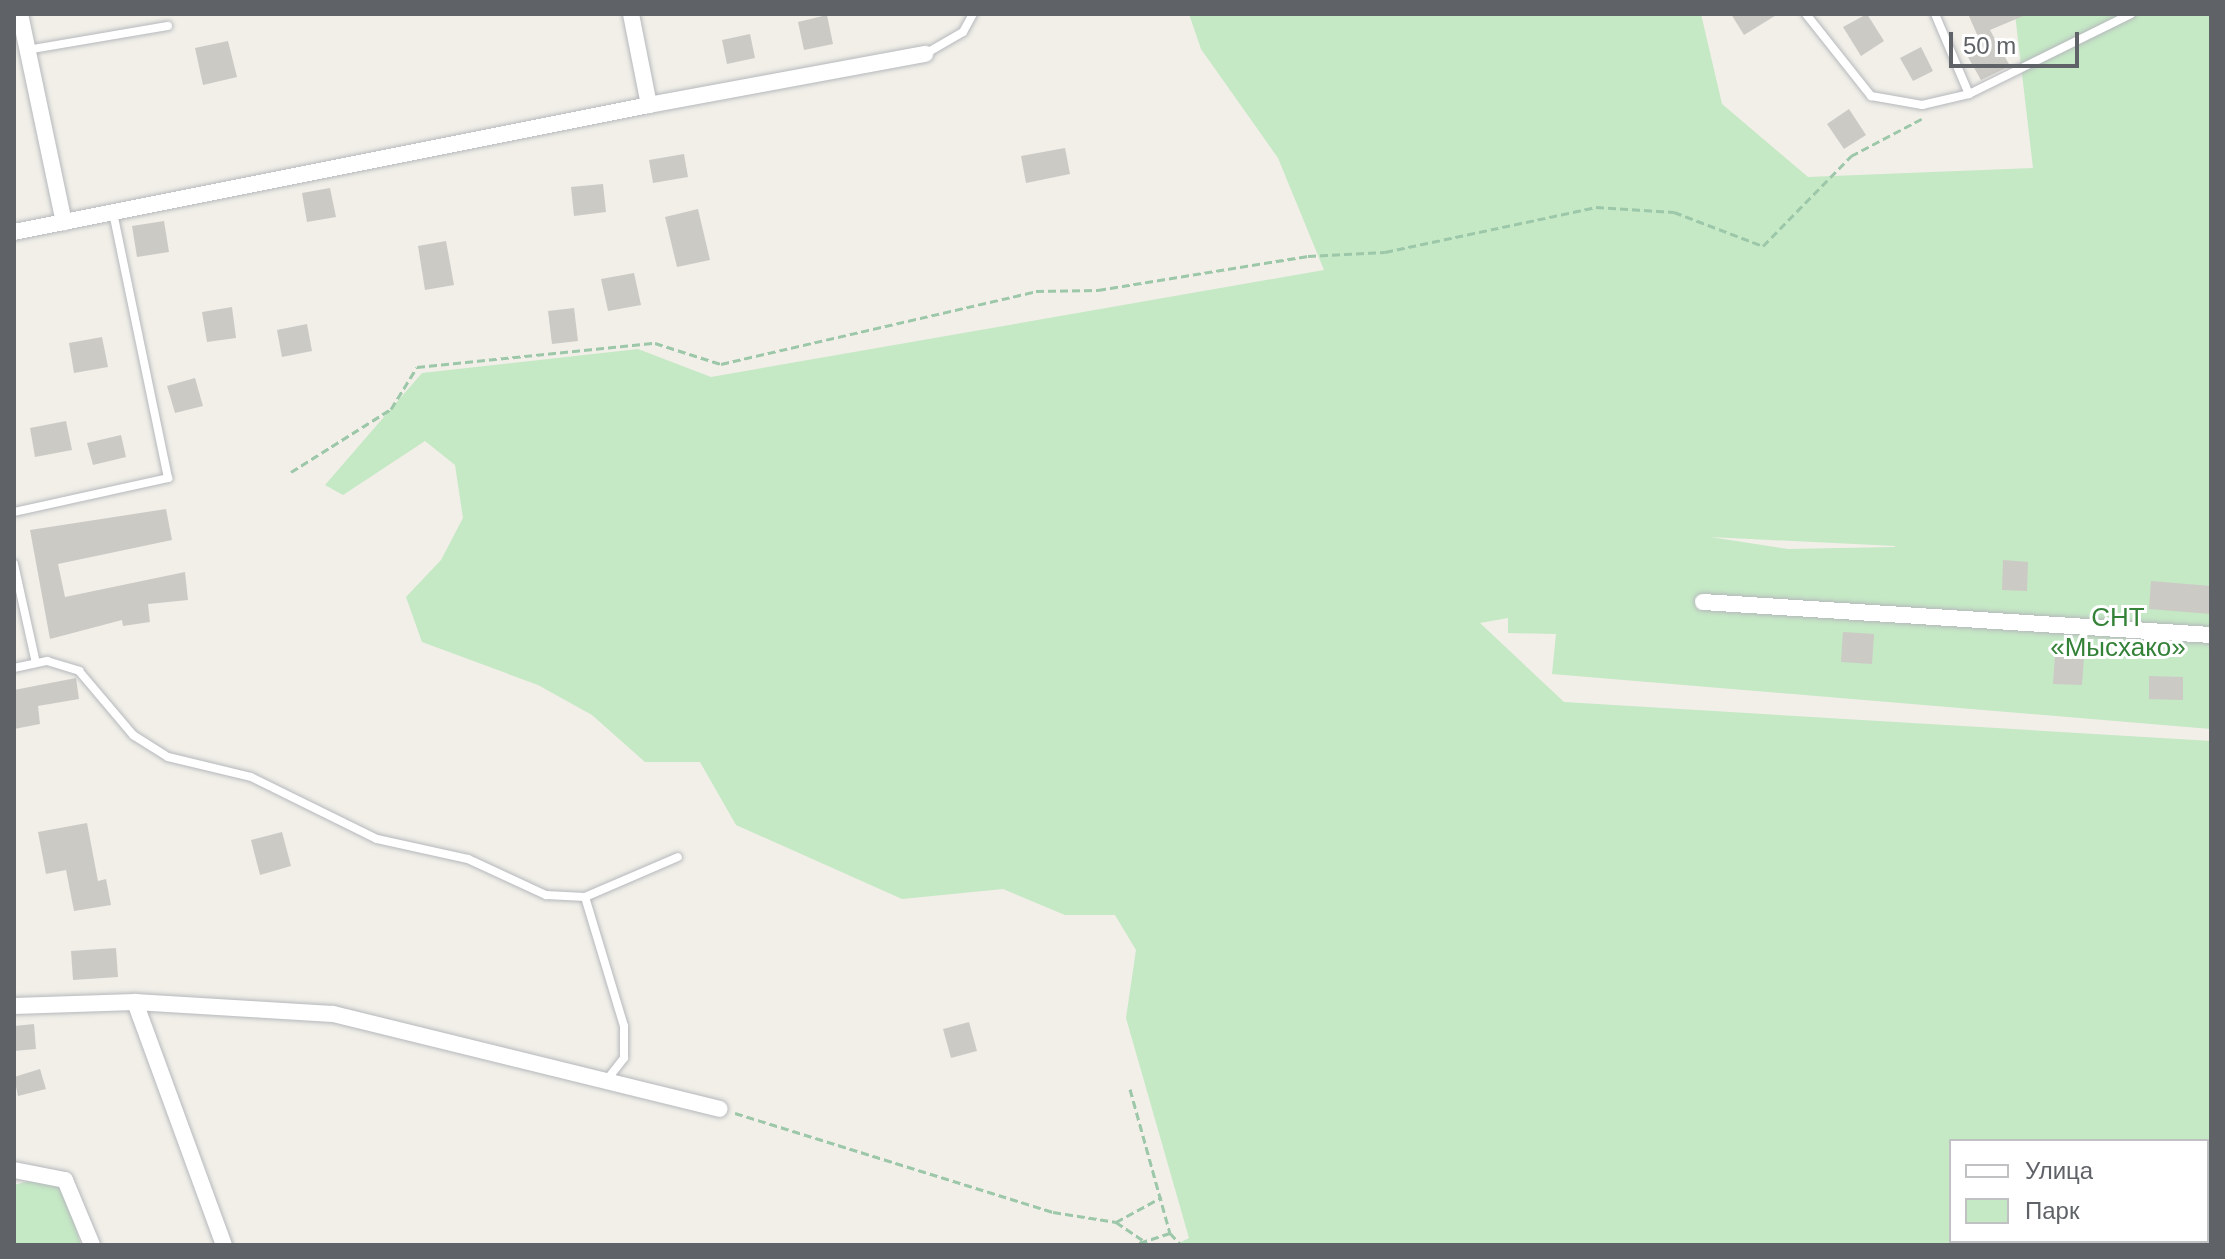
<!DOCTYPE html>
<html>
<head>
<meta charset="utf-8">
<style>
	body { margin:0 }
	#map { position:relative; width:2225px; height:1259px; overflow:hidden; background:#f1efe8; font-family:Helvetica,sans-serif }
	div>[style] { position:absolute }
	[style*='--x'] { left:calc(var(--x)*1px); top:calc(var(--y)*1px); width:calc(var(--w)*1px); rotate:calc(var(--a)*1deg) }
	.green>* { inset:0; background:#c5e8c5 }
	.building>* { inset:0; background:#cccac5 }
	.path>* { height:3px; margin-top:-1.5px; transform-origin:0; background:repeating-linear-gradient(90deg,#9cc7a9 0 8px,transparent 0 12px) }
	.roads { filter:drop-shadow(0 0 2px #b5b8bc) drop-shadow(0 0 2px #b5b8bc) }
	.service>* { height:8px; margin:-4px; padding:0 4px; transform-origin:4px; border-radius:4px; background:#fff }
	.minor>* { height:16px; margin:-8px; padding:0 8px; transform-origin:8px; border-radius:8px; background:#fff }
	span { translate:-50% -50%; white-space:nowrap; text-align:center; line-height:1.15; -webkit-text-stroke:6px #fff; paint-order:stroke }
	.park-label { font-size:26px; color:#348238 }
	.frame { position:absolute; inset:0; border:16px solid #5f6368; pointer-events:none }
	.legend { position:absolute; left:1949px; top:1139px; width:260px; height:104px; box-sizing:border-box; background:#fff; border:2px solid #bfc1c3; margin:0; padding:10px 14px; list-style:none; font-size:24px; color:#5f6368 }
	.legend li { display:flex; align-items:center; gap:16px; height:40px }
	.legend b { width:40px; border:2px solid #bfc1c3 }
	.scale { position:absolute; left:1949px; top:32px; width:130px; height:36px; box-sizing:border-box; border:4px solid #5f6368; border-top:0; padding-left:10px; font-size:24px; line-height:28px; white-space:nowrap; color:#5f6368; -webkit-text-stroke:6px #fff; paint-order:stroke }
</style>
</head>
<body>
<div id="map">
	<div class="green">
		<div style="clip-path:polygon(evenodd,1189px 14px,1701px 14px,1722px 104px,1808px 177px,2033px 168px,2015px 14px,2211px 14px,2211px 729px,1552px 674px,1556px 634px,1508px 633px,1508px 618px,1480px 623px,1564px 702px,2211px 741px,2211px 1245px,1175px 1245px,1189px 1238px,1126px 1018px,1136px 950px,1115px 915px,1065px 915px,1003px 889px,902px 899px,736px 825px,700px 762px,645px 762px,592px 715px,538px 685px,422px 642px,406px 597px,441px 560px,463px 518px,455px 465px,425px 441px,343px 495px,325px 485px,422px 373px,638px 349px,711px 377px,1324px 270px,1278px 158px,1201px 49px,1189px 14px,1710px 537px,1895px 546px,1895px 547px,1788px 549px,1710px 537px,1189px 14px,1951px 1141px,2207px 1141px,2207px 1241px,1951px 1241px,1951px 1141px)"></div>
		<div style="clip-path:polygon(59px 1173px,81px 1245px,14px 1245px,14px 1185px)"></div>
	</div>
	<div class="building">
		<div style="clip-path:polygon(1731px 14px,1778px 14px,1744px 35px)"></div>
		<div style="clip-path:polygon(1867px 14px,1884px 41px,1861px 56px,1843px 27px)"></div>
		<div style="clip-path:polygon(1968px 14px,2028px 14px,1990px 30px,2010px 66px,1981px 80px,1968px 57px,1983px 48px)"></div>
		<div style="clip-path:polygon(827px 15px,833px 44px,804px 50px,798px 22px)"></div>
		<div style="clip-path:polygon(750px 34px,755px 58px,727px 64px,722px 40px)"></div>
		<div style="clip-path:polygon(228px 41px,237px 77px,203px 85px,195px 48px)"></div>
		<div style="clip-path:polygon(1921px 47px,1933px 71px,1913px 81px,1900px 58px)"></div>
		<div style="clip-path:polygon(1849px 109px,1866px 135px,1844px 149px,1827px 124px)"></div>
		<div style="clip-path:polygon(1065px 148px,1070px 174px,1026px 183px,1021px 156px)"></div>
		<div style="clip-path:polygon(684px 154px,688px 177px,653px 183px,649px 160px)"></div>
		<div style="clip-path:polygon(603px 184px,606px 212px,574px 216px,571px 187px)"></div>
		<div style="clip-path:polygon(330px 188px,336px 217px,307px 222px,302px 193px)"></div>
		<div style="clip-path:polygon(698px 209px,710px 260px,677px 267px,665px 217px)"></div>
		<div style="clip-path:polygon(164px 221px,169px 252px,137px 257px,132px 226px)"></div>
		<div style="clip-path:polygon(446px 241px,454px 285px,425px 290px,418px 246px)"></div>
		<div style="clip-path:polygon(634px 273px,641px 305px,608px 311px,601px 279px)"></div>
		<div style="clip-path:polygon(232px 307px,236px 338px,207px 342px,202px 312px)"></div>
		<div style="clip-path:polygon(574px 308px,578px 341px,552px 344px,548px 311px)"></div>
		<div style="clip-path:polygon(307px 324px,312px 351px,282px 357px,277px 330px)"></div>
		<div style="clip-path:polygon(102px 337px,108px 367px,74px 373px,69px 343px)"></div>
		<div style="clip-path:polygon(195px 378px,203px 406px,175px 413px,167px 386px)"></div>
		<div style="clip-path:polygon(66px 421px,72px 450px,35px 457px,30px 428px)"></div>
		<div style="clip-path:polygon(121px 435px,126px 457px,93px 465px,87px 443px)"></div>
		<div style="clip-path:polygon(166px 509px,172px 540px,58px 564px,65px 597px,185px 572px,188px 600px,148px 604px,150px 622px,123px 626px,122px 620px,50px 639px,30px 530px)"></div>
		<div style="clip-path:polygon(2003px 560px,2028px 562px,2027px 591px,2002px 590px)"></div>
		<div style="clip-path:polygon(2151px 581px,2211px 586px,2211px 614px,2149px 609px)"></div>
		<div style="clip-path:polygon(1843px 632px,1874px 634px,1872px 664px,1841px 662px)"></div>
		<div style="clip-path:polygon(2055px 655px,2084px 657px,2082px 685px,2053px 684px)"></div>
		<div style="clip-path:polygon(2149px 676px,2183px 677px,2183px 700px,2149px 699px)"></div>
		<div style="clip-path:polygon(76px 678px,79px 699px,38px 706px,40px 724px,14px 729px,14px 690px)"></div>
		<div style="clip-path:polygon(87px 823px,98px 881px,106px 879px,111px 905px,74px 911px,66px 870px,46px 874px,38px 832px)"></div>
		<div style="clip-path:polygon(282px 832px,291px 866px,260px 875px,251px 840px)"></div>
		<div style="clip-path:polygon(116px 948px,118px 977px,73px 980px,71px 951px)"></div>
		<div style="clip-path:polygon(969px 1022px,977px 1051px,951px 1058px,943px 1029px)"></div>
		<div style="clip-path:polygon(34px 1024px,36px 1049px,14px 1051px,14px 1026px)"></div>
		<div style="clip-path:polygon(40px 1069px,46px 1089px,18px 1096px,14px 1077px)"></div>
	</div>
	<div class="path">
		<div style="--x:291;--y:472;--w:118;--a:-32.2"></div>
		<div style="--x:391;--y:409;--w:49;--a:-58.2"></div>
		<div style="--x:417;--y:367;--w:239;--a:-5.8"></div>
		<div style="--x:655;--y:343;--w:69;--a:17.7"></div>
		<div style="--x:721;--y:364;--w:323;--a:-13"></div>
		<div style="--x:1036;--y:291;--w:62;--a:-0.9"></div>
		<div style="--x:1098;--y:290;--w:213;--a:-9.2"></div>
		<div style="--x:1308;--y:256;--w:77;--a:-3"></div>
		<div style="--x:1385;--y:252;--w:216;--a:-12"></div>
		<div style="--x:1596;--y:207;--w:78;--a:3.7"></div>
		<div style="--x:1674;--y:212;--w:95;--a:20.9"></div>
		<div style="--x:1763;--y:246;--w:126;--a:-45.6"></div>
		<div style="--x:1851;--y:156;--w:81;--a:-27.8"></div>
		<div style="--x:1130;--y:1089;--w:149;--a:74.5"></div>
		<div style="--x:1170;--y:1233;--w:38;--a:162"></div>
		<div style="--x:735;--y:1113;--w:333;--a:17.3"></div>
		<div style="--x:1053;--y:1212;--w:64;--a:9"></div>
		<div style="--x:1116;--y:1222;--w:32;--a:34"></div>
		<div style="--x:1116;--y:1222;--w:52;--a:-28.5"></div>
		<div style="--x:1170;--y:1233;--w:16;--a:47"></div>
	</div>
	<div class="roads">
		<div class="service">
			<div style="--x:1806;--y:14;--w:105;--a:51.6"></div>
			<div style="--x:1871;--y:96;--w:52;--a:10"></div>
			<div style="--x:1922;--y:105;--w:48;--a:-13.2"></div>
			<div style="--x:1969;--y:94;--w:181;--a:-26.3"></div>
			<div style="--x:1935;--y:14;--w:87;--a:67"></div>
			<div style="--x:27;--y:50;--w:143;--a:-9.7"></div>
			<div style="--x:925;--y:54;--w:44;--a:-30.1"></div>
			<div style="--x:963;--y:32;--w:21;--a:-61"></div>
			<div style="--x:14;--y:512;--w:158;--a:-12.4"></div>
			<div style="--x:168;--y:478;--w:272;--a:-101.7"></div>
			<div style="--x:14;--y:564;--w:101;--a:77.5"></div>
			<div style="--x:14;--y:668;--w:34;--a:-12"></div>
			<div style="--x:47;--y:661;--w:34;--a:17"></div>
			<div style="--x:79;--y:671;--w:84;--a:49.8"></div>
			<div style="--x:133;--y:735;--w:41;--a:32.2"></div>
			<div style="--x:168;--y:757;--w:85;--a:13.5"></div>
			<div style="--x:251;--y:777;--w:140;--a:26.2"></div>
			<div style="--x:377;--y:839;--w:93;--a:12.4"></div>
			<div style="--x:468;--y:859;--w:86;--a:24.8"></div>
			<div style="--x:546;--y:895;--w:39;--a:3"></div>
			<div style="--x:585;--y:897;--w:135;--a:73.2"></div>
			<div style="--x:624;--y:1026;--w:32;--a:90"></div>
			<div style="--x:624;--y:1058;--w:28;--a:128"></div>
			<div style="--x:585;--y:897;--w:101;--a:-23.3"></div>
		</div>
		<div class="minor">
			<div style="--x:20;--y:14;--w:213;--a:78.1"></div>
			<div style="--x:649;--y:105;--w:281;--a:-10.5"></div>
			<div style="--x:14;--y:232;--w:648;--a:-11.31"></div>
			<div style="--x:649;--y:105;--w:93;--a:-101.2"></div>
			<div style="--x:1703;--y:602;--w:509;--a:3.72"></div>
			<div style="--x:135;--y:1002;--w:259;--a:69.9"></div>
			<div style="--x:14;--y:1006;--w:121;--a:-1.9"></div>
			<div style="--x:135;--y:1002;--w:198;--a:3.5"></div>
			<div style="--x:333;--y:1014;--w:398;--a:13.8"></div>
			<div style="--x:14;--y:1170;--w:52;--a:11.1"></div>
			<div style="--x:65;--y:1180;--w:70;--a:67.4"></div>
		</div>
	</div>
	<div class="park-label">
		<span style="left:2118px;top:633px">СНТ<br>«Мысхако»</span>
	</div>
	<div class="frame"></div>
	<ul class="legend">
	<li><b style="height:10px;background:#fff"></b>Улица</li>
	<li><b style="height:22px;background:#c5e8c5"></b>Парк</li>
	</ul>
	<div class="scale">50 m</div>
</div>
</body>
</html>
